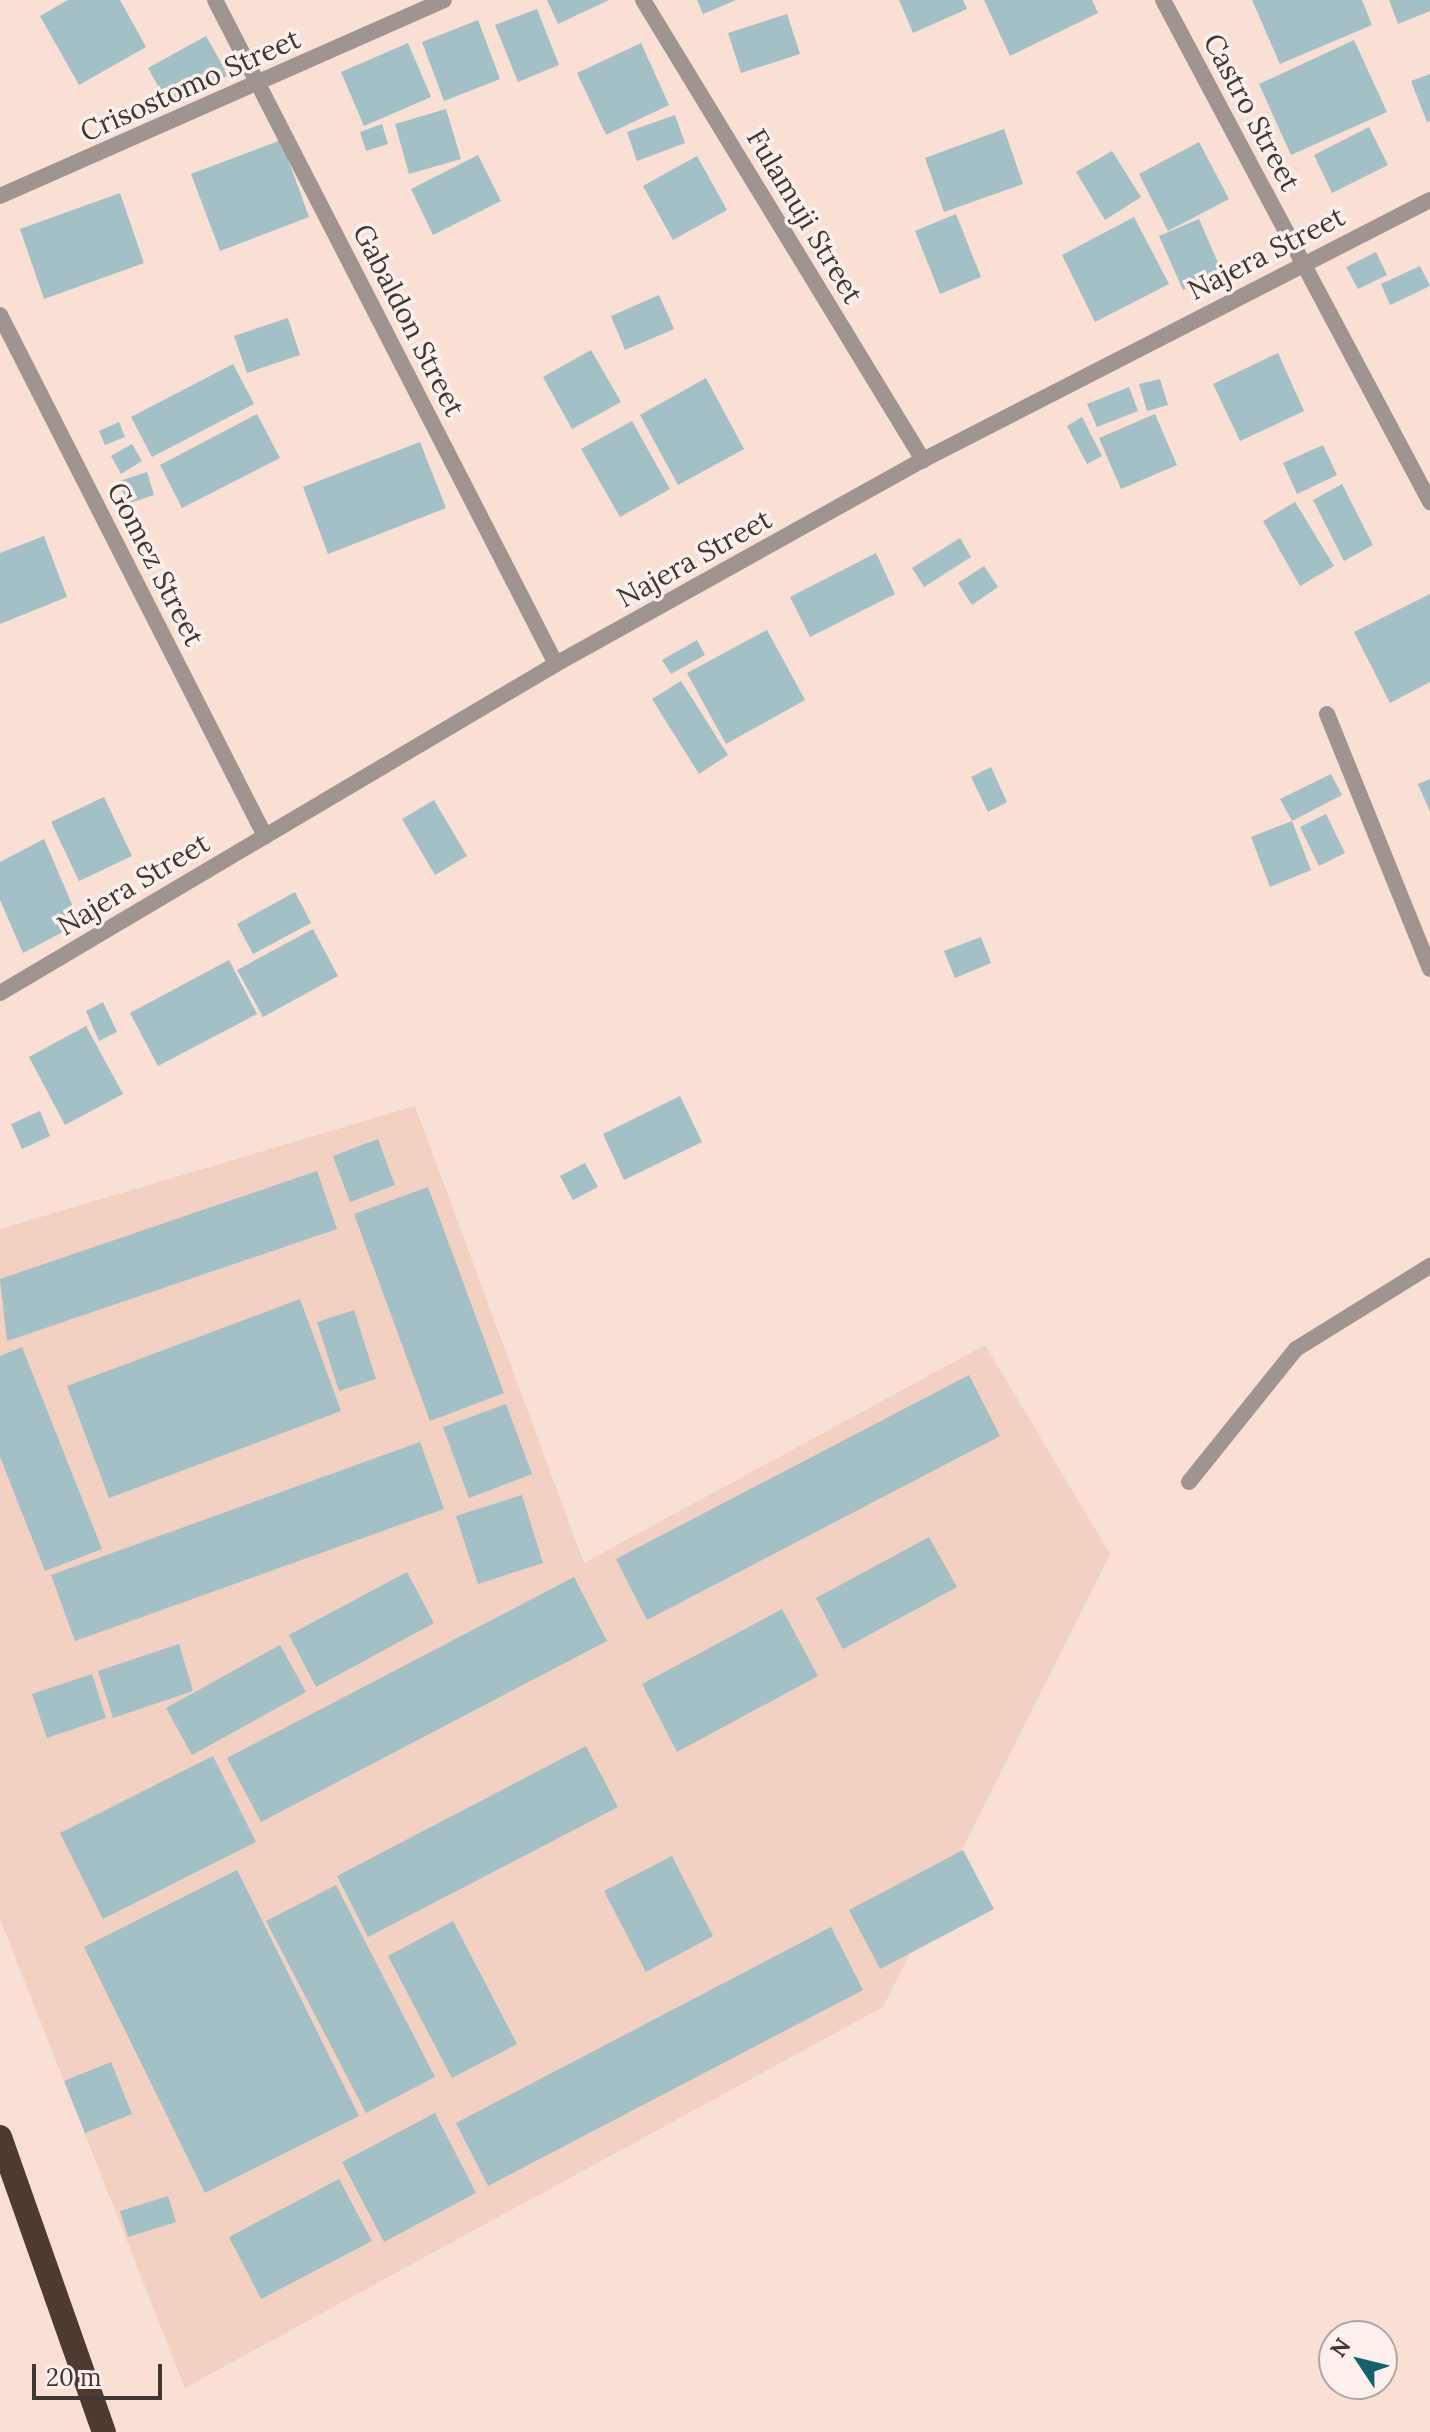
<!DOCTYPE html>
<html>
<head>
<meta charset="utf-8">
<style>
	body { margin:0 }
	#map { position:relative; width:1430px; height:2432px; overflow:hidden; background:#fadfd4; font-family:Lora,serif }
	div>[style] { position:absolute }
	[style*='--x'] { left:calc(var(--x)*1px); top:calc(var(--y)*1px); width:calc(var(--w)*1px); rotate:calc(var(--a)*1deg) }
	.built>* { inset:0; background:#f2d1c3 }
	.building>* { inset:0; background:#a2c0c5 }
	.street>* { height:16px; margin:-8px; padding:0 8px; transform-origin:8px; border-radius:8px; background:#9f948f }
	.highway>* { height:24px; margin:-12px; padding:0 12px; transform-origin:12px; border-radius:12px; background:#4f3a31 }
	span { translate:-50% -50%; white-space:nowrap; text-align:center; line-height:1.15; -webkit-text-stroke:7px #fbf0ec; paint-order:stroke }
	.street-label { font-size:28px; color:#413732 }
	.north { position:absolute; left:1318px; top:2320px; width:80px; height:80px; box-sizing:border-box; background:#fbf0ec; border:2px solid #b1a6a2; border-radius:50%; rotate:305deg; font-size:22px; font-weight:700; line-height:32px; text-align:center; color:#413732 }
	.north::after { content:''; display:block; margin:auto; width:28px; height:36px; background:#12616b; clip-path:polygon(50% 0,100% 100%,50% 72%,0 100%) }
	.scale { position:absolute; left:32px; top:2364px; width:130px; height:36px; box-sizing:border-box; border:4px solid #413732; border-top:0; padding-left:10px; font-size:24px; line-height:28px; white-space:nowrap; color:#413732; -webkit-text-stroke:6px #fbf0ec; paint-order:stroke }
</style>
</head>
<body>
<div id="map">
	<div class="built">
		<div style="clip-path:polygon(415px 1106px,584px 1563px,985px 1345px,1110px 1554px,883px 2007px,185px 2388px,0 1919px,0 1229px)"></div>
	</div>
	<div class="building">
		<div style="clip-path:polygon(68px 0,120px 0,146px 47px,79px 85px,40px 16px)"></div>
		<div style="clip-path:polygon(547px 0,609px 0,558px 24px)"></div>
		<div style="clip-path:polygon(697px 0,736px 0,703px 14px)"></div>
		<div style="clip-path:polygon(899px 0,963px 0,967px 9px,913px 33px)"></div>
		<div style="clip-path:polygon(984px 0,1092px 0,1098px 13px,1010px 56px)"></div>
		<div style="clip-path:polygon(1252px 0,1362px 0,1372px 25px,1280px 64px)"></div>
		<div style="clip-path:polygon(1389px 0,1430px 0,1430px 11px,1398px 24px)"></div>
		<div style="clip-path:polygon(537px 9px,559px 65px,518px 82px,495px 25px)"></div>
		<div style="clip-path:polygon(787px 14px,800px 54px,741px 73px,728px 33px)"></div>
		<div style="clip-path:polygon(478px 20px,500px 79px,444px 101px,422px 42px)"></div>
		<div style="clip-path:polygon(206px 36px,228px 75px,170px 107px,148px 68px)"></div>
		<div style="clip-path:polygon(1354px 40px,1387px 112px,1291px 155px,1259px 84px)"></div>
		<div style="clip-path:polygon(408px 43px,431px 97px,364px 126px,341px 72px)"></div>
		<div style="clip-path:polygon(641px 43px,669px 105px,606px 135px,577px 73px)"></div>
		<div style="clip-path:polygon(1430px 74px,1430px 121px,1427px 122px,1411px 81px)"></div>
		<div style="clip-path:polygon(446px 109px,461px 159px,409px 174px,395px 124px)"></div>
		<div style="clip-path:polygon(675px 115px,685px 143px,637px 161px,627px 132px)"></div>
		<div style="clip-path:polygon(382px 124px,388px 144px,366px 151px,360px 132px)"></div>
		<div style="clip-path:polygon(1369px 127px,1388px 165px,1332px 193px,1314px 155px)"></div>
		<div style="clip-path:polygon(1004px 129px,1023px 184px,944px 212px,925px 158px)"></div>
		<div style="clip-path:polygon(281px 140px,309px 217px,220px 251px,191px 174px)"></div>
		<div style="clip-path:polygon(1199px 142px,1229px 199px,1168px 231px,1139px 174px)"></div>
		<div style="clip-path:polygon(1112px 151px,1141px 197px,1105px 220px,1076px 172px)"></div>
		<div style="clip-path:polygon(478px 155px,501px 201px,433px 235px,411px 189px)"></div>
		<div style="clip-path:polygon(697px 156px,727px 210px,673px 240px,643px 186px)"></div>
		<div style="clip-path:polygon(120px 193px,144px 263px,44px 299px,20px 229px)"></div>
		<div style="clip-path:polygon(956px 214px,981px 277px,940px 294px,915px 231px)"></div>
		<div style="clip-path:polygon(1134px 217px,1169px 284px,1095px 322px,1062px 255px)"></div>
		<div style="clip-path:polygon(1199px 219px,1222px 272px,1183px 290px,1159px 236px)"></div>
		<div style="clip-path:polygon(1376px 252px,1387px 275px,1358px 289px,1346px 267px)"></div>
		<div style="clip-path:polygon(1420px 266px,1430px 286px,1390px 305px,1381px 284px)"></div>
		<div style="clip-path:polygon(659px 295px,674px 329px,625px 350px,611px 316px)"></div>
		<div style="clip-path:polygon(288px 318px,300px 355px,247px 373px,234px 336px)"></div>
		<div style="clip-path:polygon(591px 350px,621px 402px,572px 429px,543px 377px)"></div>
		<div style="clip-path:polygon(1278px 353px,1304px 411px,1240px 441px,1213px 384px)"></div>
		<div style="clip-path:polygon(233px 364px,254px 404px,152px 457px,131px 417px)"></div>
		<div style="clip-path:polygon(706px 378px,744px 449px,678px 485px,640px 415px)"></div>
		<div style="clip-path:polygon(1160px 379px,1168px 405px,1147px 411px,1139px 384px)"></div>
		<div style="clip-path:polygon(1129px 387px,1138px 411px,1097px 427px,1087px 404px)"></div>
		<div style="clip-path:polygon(257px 414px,280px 458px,182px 508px,160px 465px)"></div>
		<div style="clip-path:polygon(1155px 414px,1177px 465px,1121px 489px,1099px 438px)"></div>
		<div style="clip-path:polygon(1082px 417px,1102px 456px,1087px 464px,1067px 426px)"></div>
		<div style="clip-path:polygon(632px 421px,670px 489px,620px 517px,581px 449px)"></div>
		<div style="clip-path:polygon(119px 422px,125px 437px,105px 445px,99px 431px)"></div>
		<div style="clip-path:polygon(420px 442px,446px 508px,328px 554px,303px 487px)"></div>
		<div style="clip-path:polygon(132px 444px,142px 461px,121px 474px,111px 456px)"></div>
		<div style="clip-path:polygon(1323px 445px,1337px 475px,1297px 494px,1283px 463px)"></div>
		<div style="clip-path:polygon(147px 472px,154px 495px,127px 504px,119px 481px)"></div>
		<div style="clip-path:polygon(1342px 484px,1373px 545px,1344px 561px,1313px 500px)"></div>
		<div style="clip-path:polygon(1295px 502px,1334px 566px,1300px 586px,1263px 521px)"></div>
		<div style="clip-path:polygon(44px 536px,67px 597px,0 624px,0 553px)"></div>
		<div style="clip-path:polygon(960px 538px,971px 557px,924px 587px,912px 568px)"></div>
		<div style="clip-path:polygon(876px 553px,895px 594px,810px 637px,790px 597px)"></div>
		<div style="clip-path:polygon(984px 566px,998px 587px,972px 605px,958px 583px)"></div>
		<div style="clip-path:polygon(1430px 594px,1430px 682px,1390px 703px,1354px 632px)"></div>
		<div style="clip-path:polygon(767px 630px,805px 700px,726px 744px,687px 673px)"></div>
		<div style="clip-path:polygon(697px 640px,705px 655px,671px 674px,662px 660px)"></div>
		<div style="clip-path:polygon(681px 681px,728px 755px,699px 774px,652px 699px)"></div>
		<div style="clip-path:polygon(991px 767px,1007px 802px,988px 812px,971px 777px)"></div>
		<div style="clip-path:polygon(1331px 774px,1342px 795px,1292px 821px,1311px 870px,1270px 887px,1251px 837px,1292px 821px,1280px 799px)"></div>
		<div style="clip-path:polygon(1430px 779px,1430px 812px,1418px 784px)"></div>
		<div style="clip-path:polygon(104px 797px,132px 856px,79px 881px,51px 822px)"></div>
		<div style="clip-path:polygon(434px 800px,467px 856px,435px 875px,402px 819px)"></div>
		<div style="clip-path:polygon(1326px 814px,1345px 853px,1319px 866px,1300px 827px)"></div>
		<div style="clip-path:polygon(44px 839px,80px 923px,23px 953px,0 900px,0 862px)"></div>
		<div style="clip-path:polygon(295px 892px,311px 923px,253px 954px,237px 924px)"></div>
		<div style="clip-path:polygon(313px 929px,338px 976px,263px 1017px,237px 970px)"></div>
		<div style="clip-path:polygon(981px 937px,991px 963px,955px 978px,944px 951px)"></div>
		<div style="clip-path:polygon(229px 960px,257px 1014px,158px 1066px,130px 1013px)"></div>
		<div style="clip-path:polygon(103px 1002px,117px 1032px,99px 1041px,86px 1011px)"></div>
		<div style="clip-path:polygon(86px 1026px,123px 1094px,65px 1125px,29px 1057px)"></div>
		<div style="clip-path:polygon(680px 1096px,702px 1142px,624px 1180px,603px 1134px)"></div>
		<div style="clip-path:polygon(40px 1111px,50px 1136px,22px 1149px,11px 1124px)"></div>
		<div style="clip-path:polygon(378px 1139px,395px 1185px,350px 1202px,333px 1156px)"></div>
		<div style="clip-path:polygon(585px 1163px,598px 1187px,573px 1200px,560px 1176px)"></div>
		<div style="clip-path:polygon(317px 1171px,337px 1229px,7px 1341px,0 1279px)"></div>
		<div style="clip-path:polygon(428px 1187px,504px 1393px,430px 1421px,354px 1214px)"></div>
		<div style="clip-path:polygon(300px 1299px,341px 1411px,109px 1498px,67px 1386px)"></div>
		<div style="clip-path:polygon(354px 1310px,376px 1379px,339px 1391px,317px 1322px)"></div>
		<div style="clip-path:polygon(22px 1347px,102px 1549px,45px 1571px,0 1457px,0 1356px)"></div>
		<div style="clip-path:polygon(969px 1375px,1000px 1436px,647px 1620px,616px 1559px)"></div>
		<div style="clip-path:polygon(506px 1404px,532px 1474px,469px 1498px,443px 1427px)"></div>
		<div style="clip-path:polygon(420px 1442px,444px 1509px,75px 1641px,51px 1575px)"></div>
		<div style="clip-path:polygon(522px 1495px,543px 1563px,478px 1584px,456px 1516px)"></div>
		<div style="clip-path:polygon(929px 1537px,957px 1587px,843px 1649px,816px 1598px)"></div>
		<div style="clip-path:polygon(407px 1572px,434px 1623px,316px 1687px,289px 1635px)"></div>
		<div style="clip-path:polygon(574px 1577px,607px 1641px,261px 1822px,227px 1758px)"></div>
		<div style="clip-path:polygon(782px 1609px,818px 1676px,677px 1752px,642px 1684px)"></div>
		<div style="clip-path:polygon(179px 1644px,193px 1691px,113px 1718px,98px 1671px)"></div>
		<div style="clip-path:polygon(280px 1645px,306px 1692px,192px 1755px,166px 1708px)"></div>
		<div style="clip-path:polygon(92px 1674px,106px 1718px,47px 1738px,32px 1694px)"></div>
		<div style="clip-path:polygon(586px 1746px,618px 1807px,368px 1937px,337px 1876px)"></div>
		<div style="clip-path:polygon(213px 1756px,256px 1842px,103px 1919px,60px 1833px)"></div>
		<div style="clip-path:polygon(963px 1850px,994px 1909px,880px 1969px,849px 1910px)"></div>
		<div style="clip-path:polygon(672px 1856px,713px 1936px,646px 1972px,604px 1891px)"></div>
		<div style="clip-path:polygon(237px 1870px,359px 2116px,205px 2193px,84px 1947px)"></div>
		<div style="clip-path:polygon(336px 1885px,435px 2077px,366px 2113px,266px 1921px)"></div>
		<div style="clip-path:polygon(453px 1921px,517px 2044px,452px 2078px,388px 1956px)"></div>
		<div style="clip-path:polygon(831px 1927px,863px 1990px,488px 2186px,456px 2123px)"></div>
		<div style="clip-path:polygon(111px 2062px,132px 2114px,85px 2133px,64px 2081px)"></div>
		<div style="clip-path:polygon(435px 2113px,476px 2193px,384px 2242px,342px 2162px)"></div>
		<div style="clip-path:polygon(339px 2179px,372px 2241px,261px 2299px,229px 2237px)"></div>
		<div style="clip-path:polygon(168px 2196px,176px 2222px,128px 2237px,120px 2211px)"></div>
	</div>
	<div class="street">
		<div style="--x:215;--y:0;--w:746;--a:62.82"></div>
		<div style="--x:643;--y:0;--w:539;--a:58.67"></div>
		<div style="--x:1163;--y:0;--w:569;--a:61.99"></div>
		<div style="--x:0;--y:196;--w:485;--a:-23.8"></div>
		<div style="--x:0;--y:315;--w:585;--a:63.04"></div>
		<div style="--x:1327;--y:714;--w:275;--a:68"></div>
		<div style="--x:0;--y:993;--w:646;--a:-30.61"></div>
		<div style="--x:556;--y:664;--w:420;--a:-29.1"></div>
		<div style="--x:923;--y:460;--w:570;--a:-27.15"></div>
		<div style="--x:1189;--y:1482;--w:171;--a:-51.2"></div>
		<div style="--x:1296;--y:1349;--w:158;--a:-31.8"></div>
	</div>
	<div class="highway">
		<div style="--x:0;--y:2137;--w:313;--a:70.6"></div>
	</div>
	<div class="street-label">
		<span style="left:190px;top:85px;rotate:-24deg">Crisostomo Street</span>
		<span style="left:1252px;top:112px;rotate:62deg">Castro Street</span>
		<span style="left:805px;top:216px;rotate:59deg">Fulamuji Street</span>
		<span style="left:1266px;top:253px;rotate:-27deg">Najera Street</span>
		<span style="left:409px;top:320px;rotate:63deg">Gabaldon Street</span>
		<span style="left:694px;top:558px;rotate:-29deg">Najera Street</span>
		<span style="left:156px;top:564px;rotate:63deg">Gomez Street</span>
		<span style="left:133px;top:884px;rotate:-31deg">Najera Street</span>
	</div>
	<div class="north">N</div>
	<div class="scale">20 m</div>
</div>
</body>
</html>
